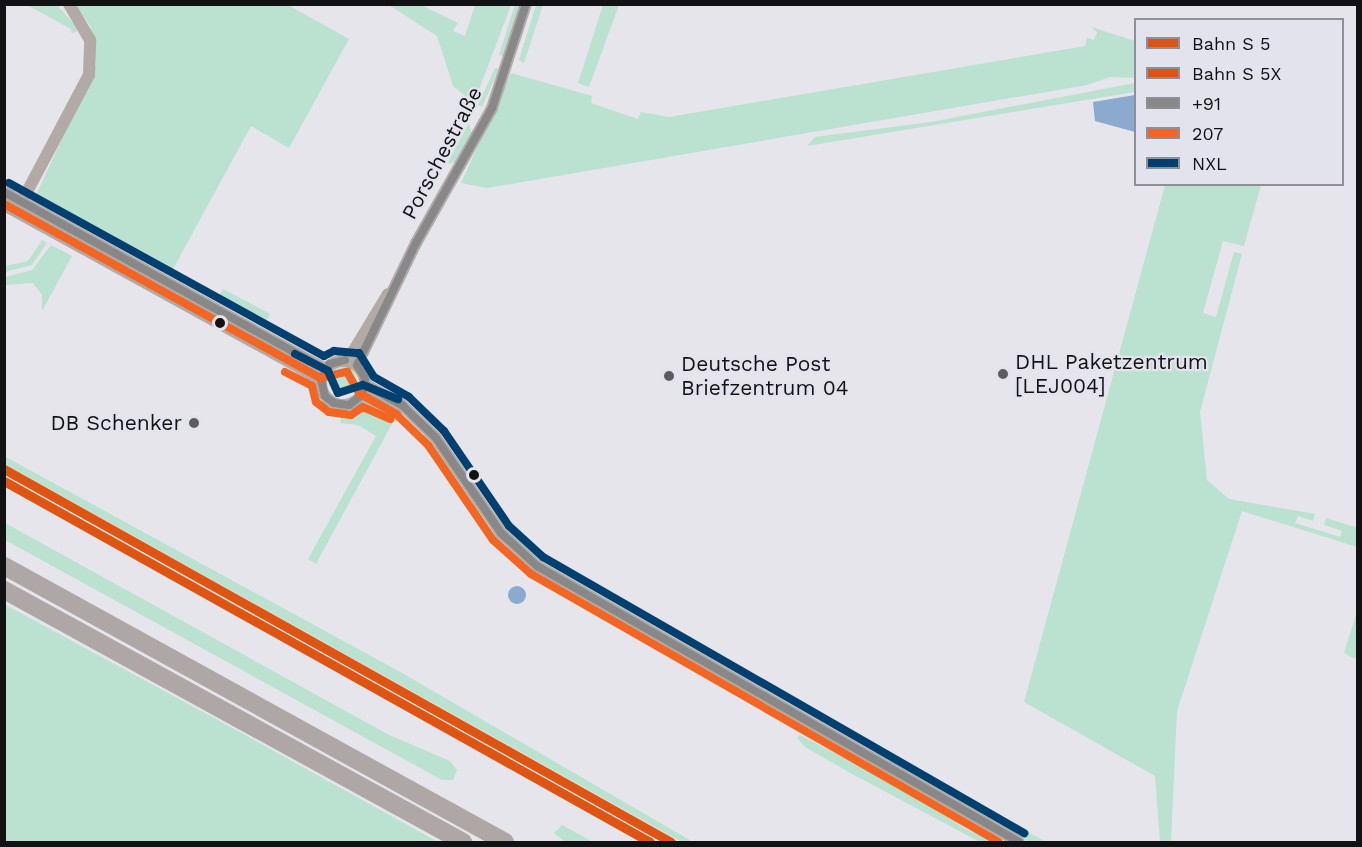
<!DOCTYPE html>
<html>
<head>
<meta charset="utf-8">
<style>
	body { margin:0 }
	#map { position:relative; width:1362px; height:847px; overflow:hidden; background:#e5e5eb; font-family:"Work Sans",sans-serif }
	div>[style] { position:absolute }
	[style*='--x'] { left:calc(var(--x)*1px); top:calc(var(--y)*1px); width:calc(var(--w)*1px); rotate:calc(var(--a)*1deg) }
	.green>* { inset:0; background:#bbe1d0 }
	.round { border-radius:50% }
	.water>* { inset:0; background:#8baace }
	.minor>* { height:12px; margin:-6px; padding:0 6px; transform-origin:6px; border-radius:6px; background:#b3aaa8 }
	.minor>.ring { margin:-6px; padding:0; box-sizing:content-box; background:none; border:12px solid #b3aaa8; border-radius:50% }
	.highway>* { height:18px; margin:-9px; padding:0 9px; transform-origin:9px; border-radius:9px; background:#afa6a6 }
	.bus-1>* { height:8px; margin:-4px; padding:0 4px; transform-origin:4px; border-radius:4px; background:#888 }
	.bus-2>* { height:8px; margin:-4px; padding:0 4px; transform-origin:4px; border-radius:4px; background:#f26522 }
	.bus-3>* { height:8px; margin:-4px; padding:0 4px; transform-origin:4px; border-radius:4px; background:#004071 }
	.rail-1>* { height:9px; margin:-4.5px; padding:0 4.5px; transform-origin:4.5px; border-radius:4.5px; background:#dd5413 }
	.rail-2>* { height:9px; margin:-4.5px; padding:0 4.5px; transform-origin:4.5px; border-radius:4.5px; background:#dd5413 }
	.dots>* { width:16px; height:16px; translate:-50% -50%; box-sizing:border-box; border:3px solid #e3e3ed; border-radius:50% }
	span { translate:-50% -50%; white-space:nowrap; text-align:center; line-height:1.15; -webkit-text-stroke:4.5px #e3e3ed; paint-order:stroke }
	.street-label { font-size:21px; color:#121215 }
	.poi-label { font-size:21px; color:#121215 }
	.left { translate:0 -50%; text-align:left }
	.right { translate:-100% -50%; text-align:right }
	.frame { position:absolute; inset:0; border:6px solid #121215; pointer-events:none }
	.legend { position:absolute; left:1134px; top:18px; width:210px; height:168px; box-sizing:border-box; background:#e3e3ed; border:2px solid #8f8f97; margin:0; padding:8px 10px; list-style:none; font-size:18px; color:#121215 }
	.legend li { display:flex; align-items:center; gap:12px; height:30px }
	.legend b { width:30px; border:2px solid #8f8f97 }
</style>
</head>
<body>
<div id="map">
	<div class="green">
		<div style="clip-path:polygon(137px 4px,288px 5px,349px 39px,289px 148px,251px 126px,173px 269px,36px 195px,96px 65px,91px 27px,75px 5px)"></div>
		<div style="clip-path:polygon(27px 5px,57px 5px,79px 30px,72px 34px,71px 29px)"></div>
		<div style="clip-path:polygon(389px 5px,421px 5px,458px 23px,453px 31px,465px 36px,475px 5px,511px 5px,474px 103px,453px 86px,437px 36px)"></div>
		<div style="clip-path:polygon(515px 5px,520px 5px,503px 56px,499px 55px)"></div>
		<div style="clip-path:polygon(536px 5px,543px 5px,524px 63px,519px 60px)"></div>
		<div style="clip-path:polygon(603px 5px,619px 5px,589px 87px,578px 83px)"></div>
		<div style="clip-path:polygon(1091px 27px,1135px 41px,1135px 78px,1110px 77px,1087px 85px,487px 188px,461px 183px,511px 73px,592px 96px,591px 103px,638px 119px,641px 112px,669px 117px,1085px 46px,1087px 38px,1094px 40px,1097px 32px)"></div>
		<div style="clip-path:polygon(495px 68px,499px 69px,482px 107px,478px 105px)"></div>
		<div style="clip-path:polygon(1135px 83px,1135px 92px,807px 146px,815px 137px,931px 122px)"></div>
		<div style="clip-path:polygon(469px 123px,472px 135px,458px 161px,447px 164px)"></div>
		<div style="clip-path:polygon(1165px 185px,1261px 185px,1244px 246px,1223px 241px,1203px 313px,1216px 317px,1234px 252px,1242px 254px,1200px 412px,1207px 480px,1229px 499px,1315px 514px,1313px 521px,1298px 516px,1295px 523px,1340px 537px,1342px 531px,1324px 525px,1326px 518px,1358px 528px,1357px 547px,1242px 511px,1177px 711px,1171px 842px,1160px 842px,1155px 776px,1024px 702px)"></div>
		<div style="clip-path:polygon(42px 240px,47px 243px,32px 265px,5px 272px,5px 266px,28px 261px)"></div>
		<div style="clip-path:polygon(51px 245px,72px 256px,42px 311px,42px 295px,33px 283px,5px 285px,5px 277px,32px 270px)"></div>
		<div style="clip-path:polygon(223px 289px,270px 314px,267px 320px,220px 295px)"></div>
		<div class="round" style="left:329px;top:367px;width:28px;height:28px"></div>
		<div style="clip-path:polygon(290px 368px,310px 379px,321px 401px,334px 410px,368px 404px,346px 412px,329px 409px,320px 402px,309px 382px)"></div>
		<div style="clip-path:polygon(366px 408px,393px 422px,316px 564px,308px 559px,376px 436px,358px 425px,340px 423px,341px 416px)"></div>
		<div style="clip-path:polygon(425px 435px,433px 444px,462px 483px,456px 486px,418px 436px)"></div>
		<div style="clip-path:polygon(4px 456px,402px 673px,693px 842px,682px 842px,5px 464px)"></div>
		<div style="clip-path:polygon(474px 477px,499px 518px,538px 557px,656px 626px,536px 559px,506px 531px)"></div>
		<div style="clip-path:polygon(463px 485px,488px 526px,525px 570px,477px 520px,458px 488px)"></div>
		<div style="clip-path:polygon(5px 523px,389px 735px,450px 761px,457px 770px,453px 780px,442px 780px,5px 540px)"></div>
		<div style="clip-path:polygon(547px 578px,564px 588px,571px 598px,538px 579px)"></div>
		<div style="clip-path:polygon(4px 604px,227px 725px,438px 842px,5px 842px)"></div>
		<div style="clip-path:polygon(584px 605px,594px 605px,644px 633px,652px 644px)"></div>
		<div style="clip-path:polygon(1357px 612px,1357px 658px,1353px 658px,1344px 653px)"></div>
		<div style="clip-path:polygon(800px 735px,902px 788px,967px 830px,997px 842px,980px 842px,854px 775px,805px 747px,797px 738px)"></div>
		<div style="clip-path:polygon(869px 744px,870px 743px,1046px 842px,1029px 842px,878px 756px,880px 750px)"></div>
		<div style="clip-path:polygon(562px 825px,593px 842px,565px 842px,554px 833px)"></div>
	</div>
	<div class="water">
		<div style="clip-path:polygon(1135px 95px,1135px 132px,1095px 121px,1093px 102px)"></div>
		<div class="round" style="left:508px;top:586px;width:18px;height:18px"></div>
	</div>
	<div class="minor">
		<div style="--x:4;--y:192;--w:367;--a:28.9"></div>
		<div style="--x:4;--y:205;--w:362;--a:28.8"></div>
		<div style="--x:19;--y:207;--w:149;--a:-62.1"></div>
		<div style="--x:89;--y:75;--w:35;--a:-88"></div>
		<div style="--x:90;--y:40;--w:42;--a:-120.3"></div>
		<div style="--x:348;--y:360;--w:77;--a:-58.8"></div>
		<div class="ring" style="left:321px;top:361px;width:32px;height:32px"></div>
		<div style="--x:357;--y:365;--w:136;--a:-64.2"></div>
		<div style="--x:416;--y:243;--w:155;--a:-60.6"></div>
		<div style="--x:492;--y:108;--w:109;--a:-71.9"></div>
		<div style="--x:366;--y:385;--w:41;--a:29.1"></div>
		<div style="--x:402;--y:405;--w:47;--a:44.1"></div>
		<div style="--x:436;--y:438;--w:115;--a:55.6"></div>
		<div style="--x:501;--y:533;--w:49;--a:42.5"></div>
		<div style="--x:537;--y:566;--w:555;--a:29.8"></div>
		<div style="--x:362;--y:395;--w:38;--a:25"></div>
	</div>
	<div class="highway">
		<div style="--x:4;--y:566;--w:572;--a:28.85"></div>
		<div style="--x:4;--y:590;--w:524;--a:28.77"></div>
	</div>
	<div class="bus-1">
		<div style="--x:4;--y:192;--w:367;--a:28.9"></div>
		<div style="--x:345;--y:360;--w:16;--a:165"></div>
		<div style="--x:330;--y:364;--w:17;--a:121"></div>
		<div style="--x:321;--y:379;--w:17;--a:77"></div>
		<div style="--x:325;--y:396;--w:11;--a:38"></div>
		<div style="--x:334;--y:403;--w:15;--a:8"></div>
		<div style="--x:349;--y:405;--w:16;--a:-38"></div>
		<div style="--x:362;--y:395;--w:17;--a:-80"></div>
		<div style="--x:365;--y:378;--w:15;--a:-122"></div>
		<div style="--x:357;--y:365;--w:136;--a:-64.2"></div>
		<div style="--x:416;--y:243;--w:155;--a:-60.6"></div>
		<div style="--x:492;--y:108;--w:109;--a:-71.9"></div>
		<div style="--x:366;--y:385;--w:41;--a:29.1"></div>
		<div style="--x:402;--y:405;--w:47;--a:44.1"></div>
		<div style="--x:436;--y:438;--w:115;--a:55.6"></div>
		<div style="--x:501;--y:533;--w:49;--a:42.5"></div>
		<div style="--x:537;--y:566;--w:555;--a:29.8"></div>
	</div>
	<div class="bus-2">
		<div style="--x:4;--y:204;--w:361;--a:28.8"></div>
		<div style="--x:320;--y:378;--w:28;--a:-13"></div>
		<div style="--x:347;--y:372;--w:24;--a:60"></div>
		<div style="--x:359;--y:393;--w:43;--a:29.6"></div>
		<div style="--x:396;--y:414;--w:45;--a:44.1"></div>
		<div style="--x:428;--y:445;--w:115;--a:55.6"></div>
		<div style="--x:493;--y:540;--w:51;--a:41.8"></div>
		<div style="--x:531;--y:574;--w:539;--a:29.8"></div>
		<div style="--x:285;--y:372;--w:30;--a:27"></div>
		<div style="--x:312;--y:386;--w:16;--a:76"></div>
		<div style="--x:316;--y:402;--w:16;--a:38"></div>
		<div style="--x:329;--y:412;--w:22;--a:8"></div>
		<div style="--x:351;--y:415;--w:14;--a:-34"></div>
		<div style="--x:363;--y:407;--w:30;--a:24"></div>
	</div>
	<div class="bus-3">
		<div style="--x:9;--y:183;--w:359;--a:28.8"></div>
		<div style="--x:324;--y:356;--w:11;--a:-27"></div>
		<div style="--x:334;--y:351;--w:25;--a:5"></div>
		<div style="--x:359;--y:353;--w:28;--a:58"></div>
		<div style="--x:374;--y:377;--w:40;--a:29.7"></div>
		<div style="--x:409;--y:397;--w:49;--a:44.2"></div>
		<div style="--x:444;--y:431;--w:115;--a:55.6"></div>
		<div style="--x:509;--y:526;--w:46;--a:42.4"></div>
		<div style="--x:543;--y:557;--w:555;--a:29.85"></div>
		<div style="--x:295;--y:354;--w:37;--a:27"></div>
		<div style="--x:328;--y:371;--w:24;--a:66"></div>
		<div style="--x:338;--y:393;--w:26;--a:-18"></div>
		<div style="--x:363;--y:385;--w:38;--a:22"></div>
	</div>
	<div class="rail-1">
		<div style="--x:4;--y:469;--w:764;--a:29.21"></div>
	</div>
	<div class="rail-2">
		<div style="--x:4;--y:481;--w:740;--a:29.2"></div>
	</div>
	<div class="dots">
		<div style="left:220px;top:323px;background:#121215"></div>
		<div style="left:1003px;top:374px;background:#5c5c60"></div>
		<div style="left:669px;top:376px;background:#5c5c60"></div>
		<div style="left:194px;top:423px;background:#5c5c60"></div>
		<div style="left:474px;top:475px;background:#121215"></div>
	</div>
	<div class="street-label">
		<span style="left:442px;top:153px;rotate:-62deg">Porschestraße</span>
	</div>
	<div class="poi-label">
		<span class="left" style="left:1015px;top:374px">DHL Paketzentrum<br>[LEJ004]</span>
		<span class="left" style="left:681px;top:376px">Deutsche Post<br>Briefzentrum 04</span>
		<span class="right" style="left:182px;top:423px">DB Schenker</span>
	</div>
	<div class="frame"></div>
	<ul class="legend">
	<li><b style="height:8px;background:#dd5413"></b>Bahn S 5</li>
	<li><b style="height:8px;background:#dd5413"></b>Bahn S 5X</li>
	<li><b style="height:8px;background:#888"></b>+91</li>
	<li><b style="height:8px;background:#f26522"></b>207</li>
	<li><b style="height:8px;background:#004071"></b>NXL</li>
	</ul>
</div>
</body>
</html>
